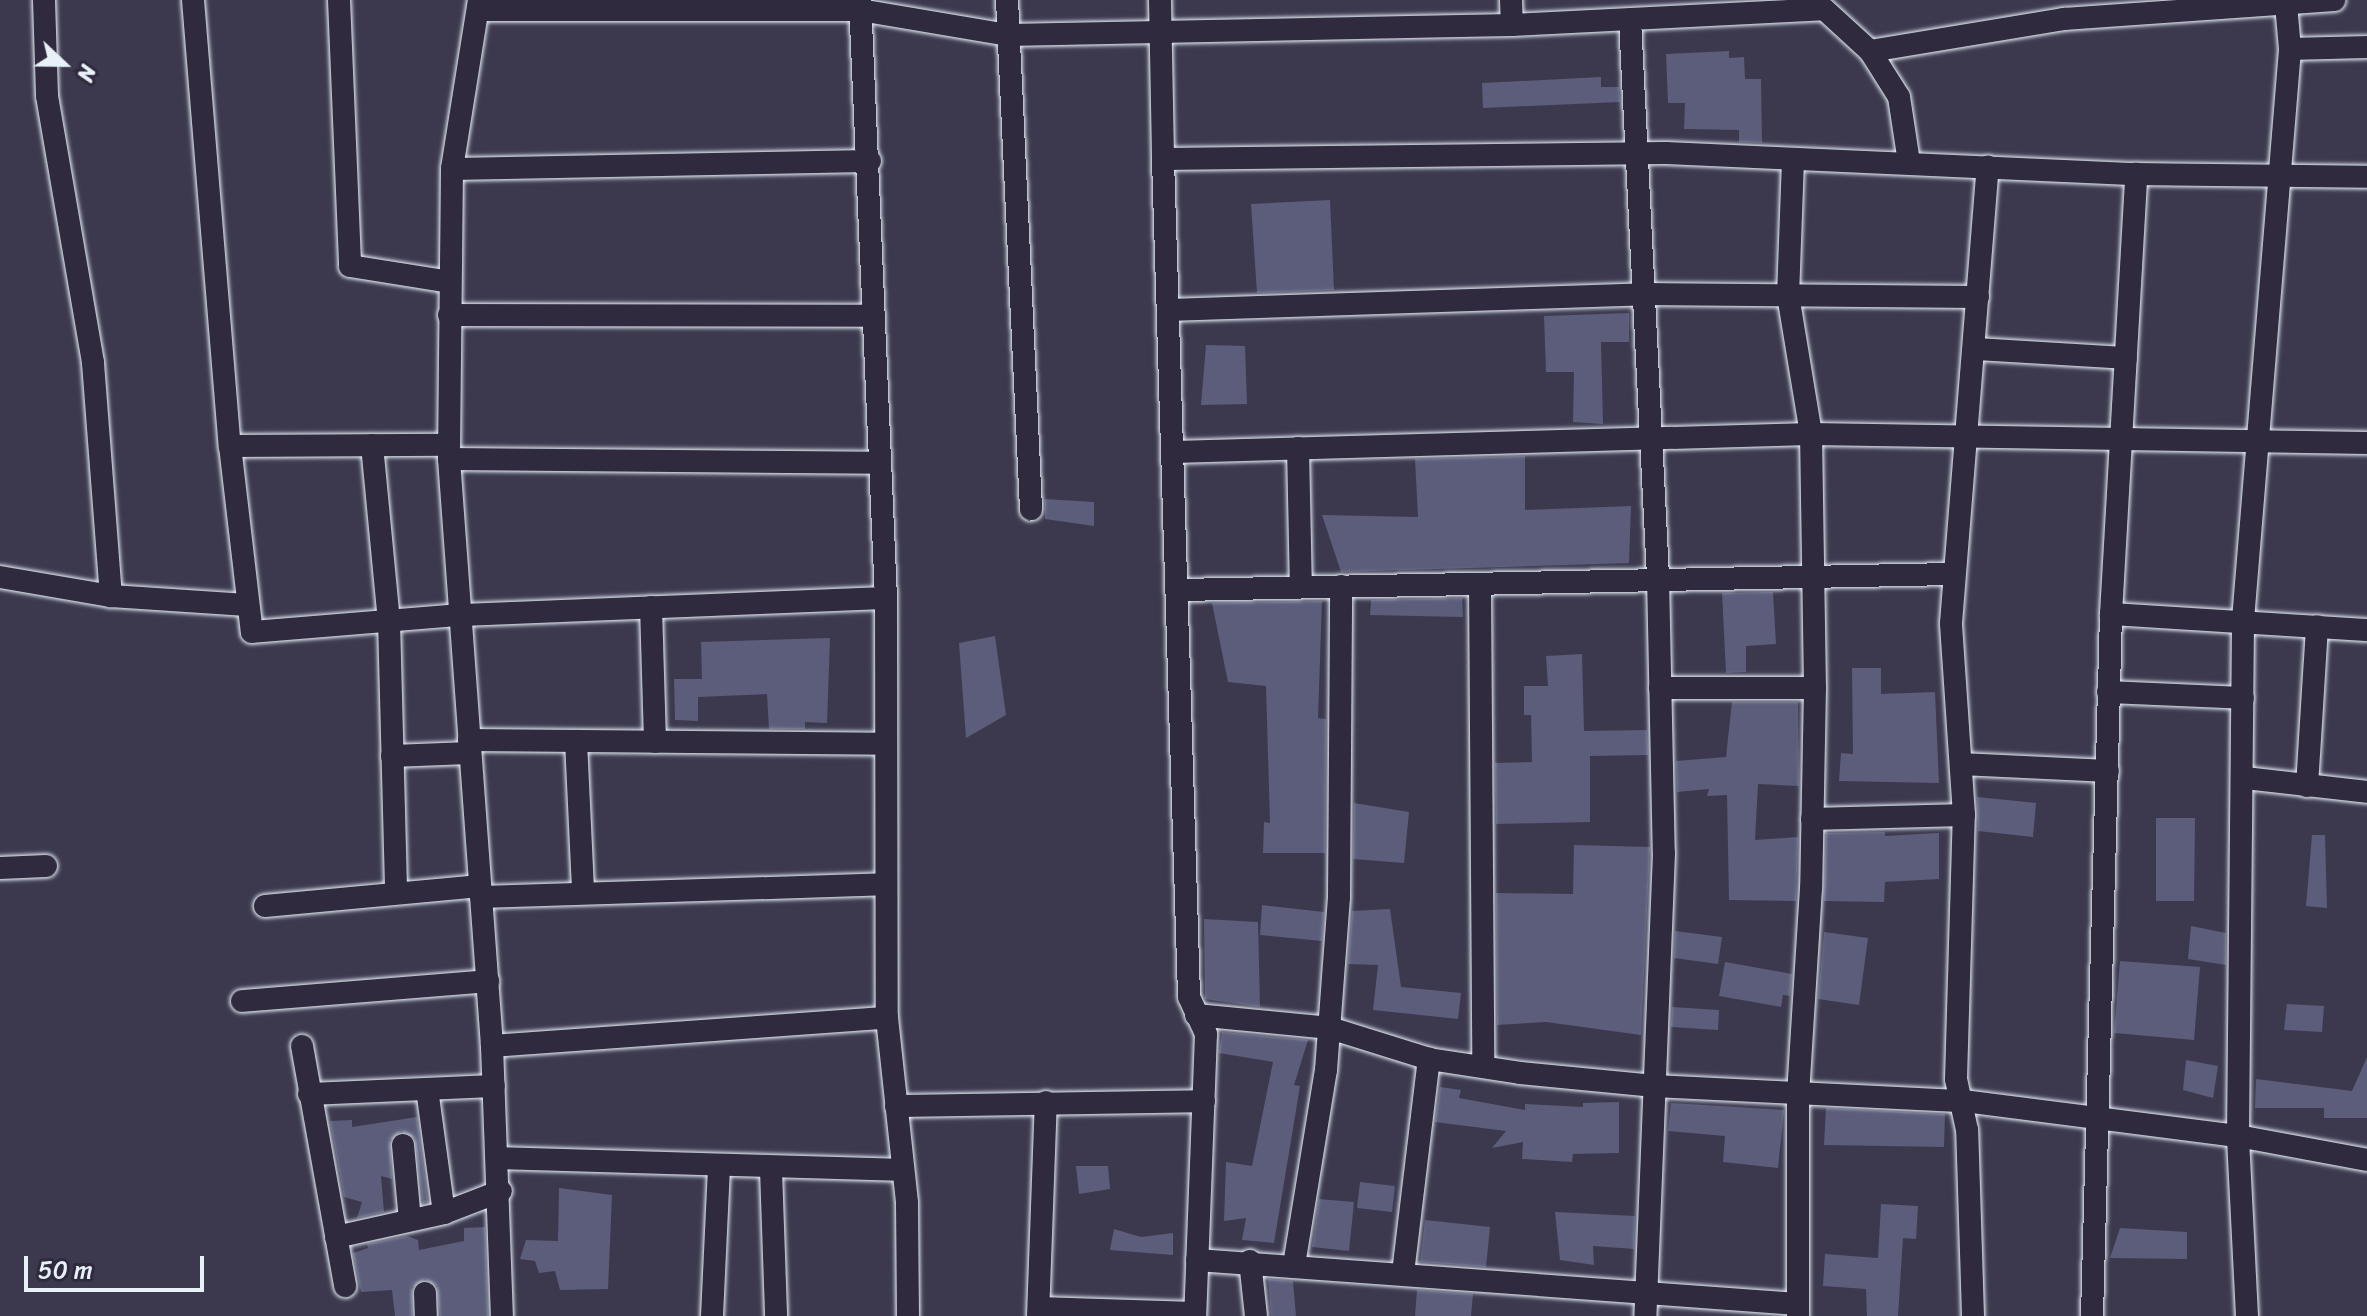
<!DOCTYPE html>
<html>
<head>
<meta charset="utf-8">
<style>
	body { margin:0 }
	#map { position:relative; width:2367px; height:1316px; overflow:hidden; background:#3c394f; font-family:Sriracha,sans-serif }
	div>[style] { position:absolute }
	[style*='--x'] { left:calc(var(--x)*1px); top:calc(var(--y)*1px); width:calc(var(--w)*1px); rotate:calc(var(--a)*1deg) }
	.building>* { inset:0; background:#5b5d7a }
	.roads { filter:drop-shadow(0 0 2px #e8f1f8) drop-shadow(0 0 2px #e8f1f8) }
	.street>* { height:22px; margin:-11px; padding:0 11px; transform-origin:11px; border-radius:11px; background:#2f2a3d }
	span { translate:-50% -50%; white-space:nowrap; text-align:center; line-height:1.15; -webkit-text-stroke:8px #2f2a3d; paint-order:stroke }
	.north { position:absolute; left:24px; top:24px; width:80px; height:80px; -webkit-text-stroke:6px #2f2a3d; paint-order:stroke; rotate:112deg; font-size:22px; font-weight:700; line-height:32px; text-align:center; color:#e8f1f8 }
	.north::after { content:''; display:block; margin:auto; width:28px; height:36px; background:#e8f1f8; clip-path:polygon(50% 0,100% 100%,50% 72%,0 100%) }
	.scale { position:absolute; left:24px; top:1256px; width:180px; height:36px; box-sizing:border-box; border:4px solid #e8f1f8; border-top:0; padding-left:10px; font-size:24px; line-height:28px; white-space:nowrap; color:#e8f1f8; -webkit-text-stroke:6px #2f2a3d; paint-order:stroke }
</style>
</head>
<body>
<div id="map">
	<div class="building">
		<div style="clip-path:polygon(1729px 51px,1729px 58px,1744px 57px,1745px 79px,1761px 79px,1762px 143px,1739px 142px,1739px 130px,1684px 129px,1685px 103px,1668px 103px,1666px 54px)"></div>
		<div style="clip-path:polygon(1601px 77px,1601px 87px,1619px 87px,1620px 102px,1483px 108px,1482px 83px)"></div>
		<div style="clip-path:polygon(1330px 200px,1334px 290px,1257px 293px,1251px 204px)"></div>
		<div style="clip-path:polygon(1629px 313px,1629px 342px,1601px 342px,1603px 424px,1573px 422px,1574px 372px,1546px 372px,1544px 316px)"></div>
		<div style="clip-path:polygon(1206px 345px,1245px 346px,1247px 404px,1201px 405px)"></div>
		<div style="clip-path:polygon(1525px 456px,1525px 510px,1631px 506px,1629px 563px,1341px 572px,1322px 515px,1418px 517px,1415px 459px)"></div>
		<div style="clip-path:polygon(1045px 499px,1094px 502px,1094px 526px,1045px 519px)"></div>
		<div style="clip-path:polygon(1773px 592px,1776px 644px,1746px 646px,1746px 672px,1726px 673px,1722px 593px)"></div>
		<div style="clip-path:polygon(1462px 598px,1463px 617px,1370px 615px,1371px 600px)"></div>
		<div style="clip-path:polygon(1322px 601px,1318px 718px,1326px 719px,1325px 853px,1263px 853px,1264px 822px,1270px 823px,1266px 686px,1228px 682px,1212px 603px)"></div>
		<div style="clip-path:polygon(995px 636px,1006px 715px,966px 738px,959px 643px)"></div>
		<div style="clip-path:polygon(830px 638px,827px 723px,805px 722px,805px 729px,769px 729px,767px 694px,698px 697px,698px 721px,675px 720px,674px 679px,702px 679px,701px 642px)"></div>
		<div style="clip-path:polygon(1582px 654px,1584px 731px,1647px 730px,1648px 755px,1590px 756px,1590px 822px,1496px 824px,1495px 763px,1532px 762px,1531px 715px,1524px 715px,1524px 686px,1548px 686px,1546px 656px)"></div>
		<div style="clip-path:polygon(1852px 668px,1881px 668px,1881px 694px,1935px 692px,1939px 783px,1839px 781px,1841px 753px,1853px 754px)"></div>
		<div style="clip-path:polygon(1732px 702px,1798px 702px,1799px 786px,1758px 784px,1755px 840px,1798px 837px,1796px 901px,1729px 900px,1727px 795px,1707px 796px,1709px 789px,1677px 792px,1676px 761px,1726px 757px)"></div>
		<div style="clip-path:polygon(1977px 797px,2036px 803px,2033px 837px,1978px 831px)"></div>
		<div style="clip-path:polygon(1354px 803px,1409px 812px,1404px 863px,1353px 859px)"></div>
		<div style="clip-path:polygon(2156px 818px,2195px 818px,2194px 901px,2156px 901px)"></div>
		<div style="clip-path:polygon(1885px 832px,1885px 836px,1939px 833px,1939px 879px,1885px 882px,1884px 902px,1824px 901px,1826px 833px)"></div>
		<div style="clip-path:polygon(2312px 835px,2325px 835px,2327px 908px,2306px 906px)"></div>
		<div style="clip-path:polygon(1574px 845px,1650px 847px,1641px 1035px,1546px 1022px,1497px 1025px,1496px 893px,1573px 894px)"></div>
		<div style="clip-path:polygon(1262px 905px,1324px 912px,1322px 941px,1260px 935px)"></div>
		<div style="clip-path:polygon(1390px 909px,1401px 987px,1461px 993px,1458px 1019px,1373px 1010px,1378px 965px,1348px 964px,1352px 911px)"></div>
		<div style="clip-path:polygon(1204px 919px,1258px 922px,1260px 1007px,1205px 999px)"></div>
		<div style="clip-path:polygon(2191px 926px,2226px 933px,2226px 965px,2188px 959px)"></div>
		<div style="clip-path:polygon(1675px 931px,1722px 937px,1718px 964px,1674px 958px)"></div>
		<div style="clip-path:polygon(1824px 932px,1868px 938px,1859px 1005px,1818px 999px)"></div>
		<div style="clip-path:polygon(2120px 961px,2200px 967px,2194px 1040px,2114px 1033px)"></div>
		<div style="clip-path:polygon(1725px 962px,1792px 974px,1790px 996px,1783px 995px,1781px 1007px,1719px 996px)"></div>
		<div style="clip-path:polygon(2287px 1004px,2324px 1006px,2322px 1032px,2284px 1030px)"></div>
		<div style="clip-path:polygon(1672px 1007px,1719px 1010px,1718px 1030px,1671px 1027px)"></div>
		<div style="clip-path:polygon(1222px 1032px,1308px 1040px,1294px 1085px,1300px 1086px,1274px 1243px,1242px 1240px,1246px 1218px,1224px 1221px,1226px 1162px,1252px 1166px,1273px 1062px,1219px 1053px)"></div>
		<div style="clip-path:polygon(2367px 1057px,2367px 1118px,2324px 1118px,2324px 1108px,2255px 1108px,2256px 1079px,2352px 1091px)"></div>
		<div style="clip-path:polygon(2186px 1060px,2218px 1066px,2213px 1098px,2183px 1090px)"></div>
		<div style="clip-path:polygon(1440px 1087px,1461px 1090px,1459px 1098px,1525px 1110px,1525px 1104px,1583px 1107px,1583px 1103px,1619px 1102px,1619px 1153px,1573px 1154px,1572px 1162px,1522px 1159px,1523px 1142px,1492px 1148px,1506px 1131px,1435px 1122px)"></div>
		<div style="clip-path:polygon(1671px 1103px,1784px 1110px,1778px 1168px,1723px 1162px,1725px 1136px,1668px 1131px)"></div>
		<div style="clip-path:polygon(1826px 1108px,1945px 1114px,1944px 1147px,1824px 1145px)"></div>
		<div style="clip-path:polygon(417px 1117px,428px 1202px,423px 1203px,415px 1138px,401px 1131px,390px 1140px,392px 1179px,381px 1176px,384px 1212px,357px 1218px,362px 1202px,344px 1197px,330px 1121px,352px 1120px,352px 1127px)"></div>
		<div style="clip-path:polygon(1076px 1166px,1108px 1166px,1110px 1189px,1079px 1194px)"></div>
		<div style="clip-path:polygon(1360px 1182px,1395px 1186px,1392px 1212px,1357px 1208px)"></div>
		<div style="clip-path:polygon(559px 1188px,612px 1195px,608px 1289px,560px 1290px,555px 1271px,539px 1273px,535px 1261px,520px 1259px,526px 1240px,558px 1241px)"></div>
		<div style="clip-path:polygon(1319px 1199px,1354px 1202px,1349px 1251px,1312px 1247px)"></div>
		<div style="clip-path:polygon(1881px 1204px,1918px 1206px,1916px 1239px,1903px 1238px,1898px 1316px,1867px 1316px,1866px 1289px,1823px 1286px,1825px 1254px,1878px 1258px)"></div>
		<div style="clip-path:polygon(1555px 1212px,1635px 1216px,1634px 1249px,1593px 1246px,1594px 1265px,1560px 1260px)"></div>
		<div style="clip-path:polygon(1425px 1220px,1490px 1227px,1486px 1267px,1420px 1262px)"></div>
		<div style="clip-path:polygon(485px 1227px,488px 1316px,440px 1316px,437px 1286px,425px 1279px,412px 1287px,412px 1316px,395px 1316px,392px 1290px,361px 1292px,353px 1253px,368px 1248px,367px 1244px,407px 1236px,418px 1240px,419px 1250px,464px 1241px,464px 1228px)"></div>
		<div style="clip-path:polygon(2120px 1228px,2187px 1232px,2187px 1259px,2110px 1258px)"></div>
		<div style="clip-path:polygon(1114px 1229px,1141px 1237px,1173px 1233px,1173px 1255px,1110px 1250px)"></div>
		<div style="clip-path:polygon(1268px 1279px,1293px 1281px,1296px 1316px,1271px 1316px)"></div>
		<div style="clip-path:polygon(1417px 1290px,1473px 1294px,1471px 1316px,1415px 1316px)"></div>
	</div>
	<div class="roads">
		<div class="street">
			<div style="--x:44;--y:0;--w:96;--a:88.2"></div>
			<div style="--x:47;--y:96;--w:271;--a:80.2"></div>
			<div style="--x:93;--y:363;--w:234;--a:85.6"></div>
			<div style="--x:193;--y:0;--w:448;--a:85.3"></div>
			<div style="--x:230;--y:446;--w:187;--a:83.3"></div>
			<div style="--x:252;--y:632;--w:210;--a:-4.7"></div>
			<div style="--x:461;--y:615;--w:425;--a:-2.3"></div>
			<div style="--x:886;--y:598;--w:599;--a:-92.49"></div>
			<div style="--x:339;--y:0;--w:266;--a:87.6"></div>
			<div style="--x:350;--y:266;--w:101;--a:9.1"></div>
			<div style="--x:479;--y:0;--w:171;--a:99.1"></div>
			<div style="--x:452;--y:169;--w:290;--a:90.6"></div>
			<div style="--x:449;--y:459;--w:589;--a:85.81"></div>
			<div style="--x:492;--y:1046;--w:270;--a:87.9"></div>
			<div style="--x:1007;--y:0;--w:510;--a:87.3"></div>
			<div style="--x:1160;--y:0;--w:159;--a:88.9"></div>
			<div style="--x:1163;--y:159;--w:503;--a:-0.68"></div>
			<div style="--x:1666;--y:153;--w:470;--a:2.6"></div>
			<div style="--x:2136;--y:174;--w:231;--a:0.7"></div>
			<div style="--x:1511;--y:0;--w:25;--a:88"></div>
			<div style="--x:478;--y:10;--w:382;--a:0"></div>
			<div style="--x:860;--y:10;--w:150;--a:9.6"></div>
			<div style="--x:1008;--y:35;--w:504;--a:-1.14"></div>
			<div style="--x:1512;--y:25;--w:312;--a:-2.9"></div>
			<div style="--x:1824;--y:9;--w:62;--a:42.4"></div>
			<div style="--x:1870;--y:51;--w:54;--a:57.8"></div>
			<div style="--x:1899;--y:97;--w:66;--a:81.3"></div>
			<div style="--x:1630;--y:20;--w:558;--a:87.12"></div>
			<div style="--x:1658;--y:577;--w:276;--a:88.8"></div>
			<div style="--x:1664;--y:853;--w:463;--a:92.3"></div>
			<div style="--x:2290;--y:49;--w:77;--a:-1.5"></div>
			<div style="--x:1870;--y:51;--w:197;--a:-9.4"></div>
			<div style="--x:2064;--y:19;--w:271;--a:-4"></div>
			<div style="--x:1163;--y:159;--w:838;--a:88.22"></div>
			<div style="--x:1189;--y:997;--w:41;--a:65.3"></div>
			<div style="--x:1206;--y:1034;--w:282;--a:92.2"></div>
			<div style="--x:1793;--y:160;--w:135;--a:92.1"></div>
			<div style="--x:1788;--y:295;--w:141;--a:80.6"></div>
			<div style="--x:1811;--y:434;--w:254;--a:89.1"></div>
			<div style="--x:1815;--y:688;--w:200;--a:91.1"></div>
			<div style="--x:1811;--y:888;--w:205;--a:93.6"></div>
			<div style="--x:1798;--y:1093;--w:223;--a:90"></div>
			<div style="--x:452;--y:169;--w:418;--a:-1.1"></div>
			<div style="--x:1168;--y:310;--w:478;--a:-1.9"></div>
			<div style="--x:1646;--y:294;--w:332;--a:0.5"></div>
			<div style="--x:449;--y:315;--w:423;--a:0.1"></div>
			<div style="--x:1975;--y:349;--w:151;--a:3.4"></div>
			<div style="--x:372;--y:445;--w:176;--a:84.5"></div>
			<div style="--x:389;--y:620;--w:272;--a:88.5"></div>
			<div style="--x:230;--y:446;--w:219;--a:-0.3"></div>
			<div style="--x:1298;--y:448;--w:139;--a:88.8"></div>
			<div style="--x:1174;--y:452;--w:637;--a:-1.62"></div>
			<div style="--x:1811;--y:434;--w:556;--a:0.93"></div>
			<div style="--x:449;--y:459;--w:428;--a:0.5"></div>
			<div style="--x:0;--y:577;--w:113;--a:9.7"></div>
			<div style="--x:111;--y:596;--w:136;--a:3.8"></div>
			<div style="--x:1480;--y:584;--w:480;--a:89.6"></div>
			<div style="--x:1181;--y:590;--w:773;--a:-1.19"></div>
			<div style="--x:886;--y:598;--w:420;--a:89.9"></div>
			<div style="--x:887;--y:1018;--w:186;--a:83.8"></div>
			<div style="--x:907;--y:1203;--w:113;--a:89.5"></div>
			<div style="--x:651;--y:607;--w:135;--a:88.3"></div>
			<div style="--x:2111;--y:614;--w:256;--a:3.6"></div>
			<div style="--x:1660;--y:688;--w:155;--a:0"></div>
			<div style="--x:2108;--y:692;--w:135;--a:2.5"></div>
			<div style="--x:469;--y:740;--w:417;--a:0.5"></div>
			<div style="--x:576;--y:741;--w:150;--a:87.3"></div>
			<div style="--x:392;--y:756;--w:77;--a:-2.2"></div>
			<div style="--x:1961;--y:764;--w:147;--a:2.7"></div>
			<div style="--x:2245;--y:778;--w:123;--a:6.5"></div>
			<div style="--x:2307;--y:786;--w:160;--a:-86.4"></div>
			<div style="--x:1812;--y:819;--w:152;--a:-1.5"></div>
			<div style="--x:0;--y:868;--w:46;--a:-2.5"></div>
			<div style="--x:481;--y:897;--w:403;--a:-1.8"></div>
			<div style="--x:265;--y:906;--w:216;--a:-5.3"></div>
			<div style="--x:242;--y:1001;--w:247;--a:-4.6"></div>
			<div style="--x:1196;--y:1015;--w:135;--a:5.5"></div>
			<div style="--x:1330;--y:1028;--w:104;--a:17.4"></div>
			<div style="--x:1429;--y:1059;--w:92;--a:8.7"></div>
			<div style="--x:1520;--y:1073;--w:135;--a:5.5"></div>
			<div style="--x:1654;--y:1086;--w:310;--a:2.8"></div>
			<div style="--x:1964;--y:1101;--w:276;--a:7.3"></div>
			<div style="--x:2238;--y:1136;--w:131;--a:10.5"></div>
			<div style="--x:302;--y:1046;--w:244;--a:79.8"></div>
			<div style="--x:492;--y:1046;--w:396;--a:-4.1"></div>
			<div style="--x:427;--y:1089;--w:125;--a:82.2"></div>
			<div style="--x:309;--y:1094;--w:185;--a:-2.5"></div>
			<div style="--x:896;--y:1106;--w:308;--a:-0.9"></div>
			<div style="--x:403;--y:1145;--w:75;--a:84.7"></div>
			<div style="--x:498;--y:1158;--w:405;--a:1.7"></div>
			<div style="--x:771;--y:1170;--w:146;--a:88"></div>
			<div style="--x:336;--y:1237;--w:111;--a:-12.5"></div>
			<div style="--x:444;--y:1213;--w:61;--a:-21.1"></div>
			<div style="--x:1197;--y:1260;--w:602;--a:4.19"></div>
			<div style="--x:1250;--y:1261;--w:55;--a:83.8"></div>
			<div style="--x:1294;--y:1265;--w:198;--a:-80.7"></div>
			<div style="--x:1326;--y:1070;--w:173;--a:-85.7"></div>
			<div style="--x:1339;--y:897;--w:311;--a:-89.6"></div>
			<div style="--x:1403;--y:1273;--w:216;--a:-83.1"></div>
			<div style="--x:425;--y:1293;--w:23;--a:88"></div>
			<div style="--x:1039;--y:1308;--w:156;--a:1.8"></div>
			<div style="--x:712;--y:1316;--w:149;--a:-87.3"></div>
			<div style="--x:1038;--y:1316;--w:214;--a:-87.9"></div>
			<div style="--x:1973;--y:1316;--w:186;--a:-91.8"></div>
			<div style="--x:1967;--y:1130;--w:52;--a:-102.2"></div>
			<div style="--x:1956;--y:1079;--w:264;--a:-88.3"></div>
			<div style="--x:1964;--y:815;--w:192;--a:-93.9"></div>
			<div style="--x:1951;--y:623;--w:458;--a:-85.4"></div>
			<div style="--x:2092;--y:1316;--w:702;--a:-88.45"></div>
			<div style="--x:2111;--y:614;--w:441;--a:-86.7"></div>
			<div style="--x:2247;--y:1316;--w:180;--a:-92.9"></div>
			<div style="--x:2238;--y:1136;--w:516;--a:-89.44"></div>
			<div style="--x:2243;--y:620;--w:573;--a:-85.29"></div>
			<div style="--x:2290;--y:49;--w:45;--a:-95.1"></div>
		</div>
	</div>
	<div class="north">N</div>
	<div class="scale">50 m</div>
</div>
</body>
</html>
